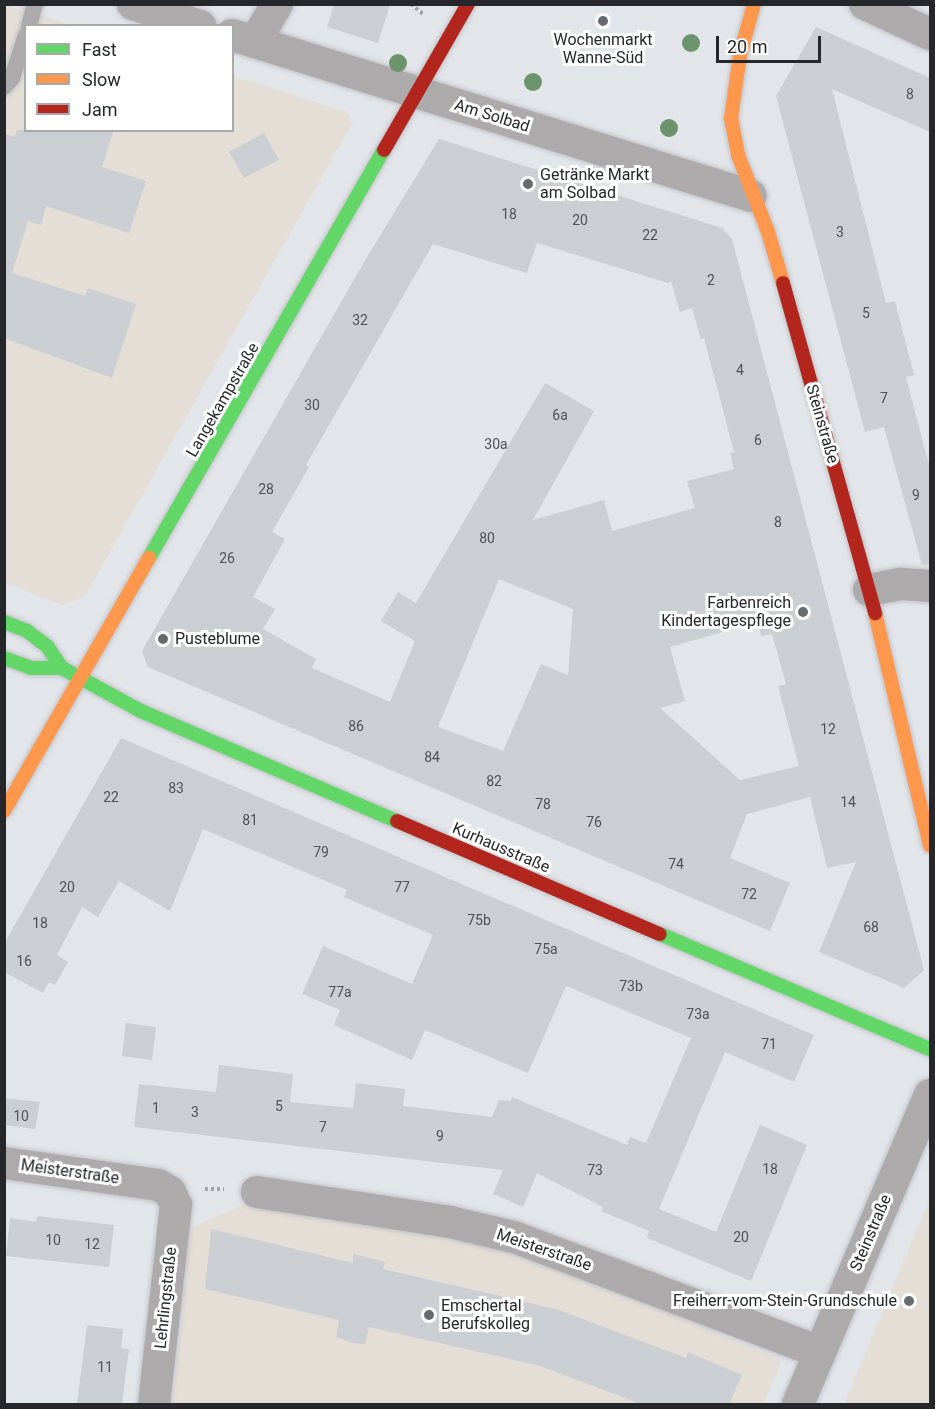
<!DOCTYPE html>
<html>
<head>
<meta charset="utf-8">
<style>
	body { margin:0 }
	#map { position:relative; width:935px; height:1409px; overflow:hidden; background:#e2e5ea; font-family:Roboto,sans-serif }
	div>[style] { position:absolute }
	[style*='--x'] { left:calc(var(--x)*1px); top:calc(var(--y)*1px); width:calc(var(--w)*1px); rotate:calc(var(--a)*1deg) }
	.education>* { inset:0; background:#e4ded6 }
	.building>* { inset:0; background:#cbced2 }
	.path>* { height:4px; margin-top:-2px; transform-origin:0; background:repeating-linear-gradient(90deg,#a3a4a4 0 3px,transparent 0 6px) }
	.roads { filter:drop-shadow(0 0 2px #c1c3c7) drop-shadow(0 0 2px #c1c3c7) }
	.lane>* { height:16px; margin:-8px; padding:0 8px; transform-origin:8px; border-radius:8px; background:#acaaaa }
	.street>* { height:32px; margin:-16px; padding:0 16px; transform-origin:16px; border-radius:16px; background:#acaaaa }
	.fast>* { height:14px; margin:-7px; padding:0 7px; transform-origin:7px; border-radius:7px; background:#63d668 }
	.slow>* { height:14px; margin:-7px; padding:0 7px; transform-origin:7px; border-radius:7px; background:#ff974d }
	.jam>* { height:14px; margin:-7px; padding:0 7px; transform-origin:7px; border-radius:7px; background:#b3261e }
	.trees>* { width:18px; height:18px; margin:-9px; border-radius:50%; background:#6c946c }
	.dots>* { width:16px; height:16px; translate:-50% -50%; box-sizing:border-box; border:3px solid #fff; border-radius:50% }
	span { translate:-50% -50%; white-space:nowrap; text-align:center; line-height:1.15; -webkit-text-stroke:6px #fff; paint-order:stroke }
	.number-label { font-size:14px; color:#4e5155 }
	.number-label span { -webkit-text-stroke-width:0 }
	.poi-label { font-size:16px; color:#25272b }
	.left { translate:0 -50%; text-align:left }
	.right { translate:-100% -50%; text-align:right }
	.street-label { font-size:16px; color:#25272b }
	.frame { position:absolute; inset:0; border:6px solid #25272b; pointer-events:none }
	.legend { position:absolute; left:24px; top:24px; width:210px; height:108px; box-sizing:border-box; background:#fff; border:2px solid #a8a9aa; margin:0; padding:8px 10px; list-style:none; font-size:18px; color:#25272b }
	.legend li { display:flex; align-items:center; gap:12px; height:30px }
	.legend b { width:30px; border:2px solid #a8a9aa }
	.scale { position:absolute; left:716px; top:36px; width:105px; height:27px; box-sizing:border-box; border:3px solid #25272b; border-top:0; padding-left:8px; font-size:18px; line-height:21px; white-space:nowrap; color:#25272b; -webkit-text-stroke:4px #fff; paint-order:stroke }
</style>
</head>
<body>
<div id="map">
	<div class="education">
		<div style="clip-path:polygon(4px 5px,73px 25px,26px 26px,26px 130px,232px 130px,233px 76px,347px 112px,353px 122px,85px 596px,62px 605px,5px 583px)"></div>
		<div style="clip-path:polygon(258px 1198px,467px 1239px,571px 1271px,782px 1360px,763px 1404px,172px 1404px,191px 1228px)"></div>
		<div style="clip-path:polygon(930px 1198px,930px 1404px,844px 1404px)"></div>
	</div>
	<div class="building">
		<div style="clip-path:polygon(334px 4px,390px 4px,378px 43px,327px 27px)"></div>
		<div style="clip-path:polygon(816px 27px,930px 78px,930px 132px,832px 89px,886px 303px,895px 301px,914px 375px,906px 377px,930px 469px,930px 564px,922px 565px,884px 427px,865px 432px,776px 96px)"></div>
		<div style="clip-path:polygon(17px 130px,114px 130px,102px 167px,146px 181px,129px 233px,46px 206px,41px 225px,28px 221px,12px 273px,85px 296px,88px 288px,136px 304px,112px 378px,4px 338px,4px 134px,15px 137px)"></div>
		<div style="clip-path:polygon(264px 133px,279px 160px,244px 178px,229px 152px)"></div>
		<div style="clip-path:polygon(evenodd,439px 139px,722px 228px,732px 239px,924px 970px,904px 988px,819px 952px,856px 862px,827px 868px,810px 797px,747px 814px,730px 858px,790px 883px,770px 931px,148px 667px,142px 651px,364px 262px,439px 139px,537px 243px,668px 283px,671px 281px,680px 312px,692px 308px,701px 339px,704px 338px,734px 452px,730px 453px,734px 469px,687px 481px,695px 508px,612px 531px,604px 500px,533px 520px,594px 411px,545px 383px,416px 603px,398px 592px,381px 621px,415px 641px,390px 702px,312px 668px,316px 659px,263px 629px,275px 609px,253px 597px,285px 539px,272px 532px,309px 467px,306px 465px,433px 244px,527px 273px,537px 243px,439px 139px,499px 579px,573px 609px,568px 675px,541px 664px,503px 751px,438px 727px,499px 579px,439px 139px,758px 622px,761px 636px,772px 634px,786px 684px,778px 686px,799px 766px,740px 780px,660px 708px,685px 701px,670px 647px,758px 622px)"></div>
		<div style="clip-path:polygon(121px 738px,814px 1035px,794px 1082px,725px 1052px,659px 1209px,716px 1232px,760px 1125px,807px 1145px,751px 1281px,647px 1238px,649px 1231px,601px 1211px,603px 1207px,537px 1173px,523px 1207px,493px 1194px,503px 1170px,134px 1127px,139px 1084px,216px 1092px,219px 1065px,293px 1074px,290px 1102px,353px 1108px,356px 1083px,405px 1089px,403px 1106px,492px 1117px,499px 1100px,511px 1101px,512px 1097px,627px 1145px,630px 1137px,646px 1143px,691px 1038px,566px 986px,528px 1073px,425px 1030px,412px 1060px,334px 1025px,340px 1010px,302px 994px,323px 946px,412px 984px,433px 935px,344px 897px,347px 890px,203px 829px,170px 911px,119px 881px,98px 917px,82px 907px,57px 955px,68px 962px,55px 985px,49px 982px,43px 993px,4px 972px,4px 944px)"></div>
		<div style="clip-path:polygon(126px 1023px,156px 1027px,152px 1060px,122px 1056px)"></div>
		<div style="clip-path:polygon(4px 1098px,40px 1102px,35px 1129px,4px 1125px)"></div>
		<div style="clip-path:polygon(37px 1216px,114px 1225px,109px 1267px,6px 1256px,10px 1218px,36px 1222px)"></div>
		<div style="clip-path:polygon(211px 1229px,353px 1263px,353px 1254px,385px 1262px,383px 1269px,556px 1309px,686px 1358px,688px 1352px,742px 1375px,729px 1404px,641px 1404px,537px 1365px,369px 1327px,365px 1344px,353px 1343px,336px 1337px,339px 1320px,205px 1289px)"></div>
		<div style="clip-path:polygon(87px 1325px,123px 1329px,121px 1348px,129px 1349px,122px 1404px,77px 1404px)"></div>
	</div>
	<div class="path">
		<div style="--x:411;--y:4;--w:16;--a:40"></div>
		<div style="--x:205;--y:1189;--w:19;--a:0"></div>
	</div>
	<div class="roads">
		<div class="lane">
			<div style="--x:29;--y:26;--w:23;--a:-75"></div>
			<div style="--x:4;--y:87;--w:12;--a:-48"></div>
			<div style="--x:12;--y:78;--w:45;--a:-72"></div>
		</div>
		<div class="street">
			<div style="--x:133;--y:4;--w:71;--a:18.2"></div>
			<div style="--x:865;--y:4;--w:72;--a:24.8"></div>
			<div style="--x:232;--y:35;--w:543;--a:17.23"></div>
			<div style="--x:255;--y:42;--w:44;--a:-59.9"></div>
			<div style="--x:869;--y:590;--w:33;--a:-11"></div>
			<div style="--x:901;--y:584;--w:29;--a:4"></div>
			<div style="--x:4;--y:1163;--w:156;--a:8.1"></div>
			<div style="--x:158;--y:1185;--w:14;--a:30"></div>
			<div style="--x:170;--y:1192;--w:14;--a:65"></div>
			<div style="--x:176;--y:1205;--w:200;--a:96.3"></div>
			<div style="--x:257;--y:1192;--w:195;--a:8.8"></div>
			<div style="--x:450;--y:1222;--w:66;--a:13.2"></div>
			<div style="--x:514;--y:1237;--w:327;--a:20.6"></div>
			<div style="--x:798;--y:1404;--w:336;--a:-66.9"></div>
		</div>
		<div class="fast">
			<div style="--x:149;--y:558;--w:471;--a:-60.1"></div>
			<div style="--x:4;--y:622;--w:25;--a:21"></div>
			<div style="--x:27;--y:631;--w:25;--a:37"></div>
			<div style="--x:47;--y:646;--w:27;--a:56"></div>
			<div style="--x:62;--y:668;--w:90;--a:28.6"></div>
			<div style="--x:141;--y:711;--w:279;--a:23.3"></div>
			<div style="--x:4;--y:658;--w:29;--a:20"></div>
			<div style="--x:31;--y:668;--w:31;--a:0"></div>
			<div style="--x:660;--y:934;--w:293;--a:23.1"></div>
		</div>
		<div class="slow">
			<div style="--x:754;--y:4;--w:53;--a:105.4"></div>
			<div style="--x:740;--y:55;--w:64;--a:98.1"></div>
			<div style="--x:731;--y:118;--w:38;--a:79"></div>
			<div style="--x:738;--y:155;--w:83;--a:68.7"></div>
			<div style="--x:768;--y:232;--w:53;--a:73.6"></div>
			<div style="--x:875;--y:613;--w:239;--a:76.7"></div>
			<div style="--x:4;--y:811;--w:292;--a:-60.2"></div>
		</div>
		<div class="jam">
			<div style="--x:384;--y:150;--w:168;--a:-60.1"></div>
			<div style="--x:783;--y:283;--w:343;--a:74.4"></div>
			<div style="--x:397;--y:821;--w:286;--a:23.3"></div>
		</div>
	</div>
	<div class="trees">
		<div style="left:691px;top:43px"></div>
		<div style="left:398px;top:63px"></div>
		<div style="left:533px;top:82px"></div>
		<div style="left:669px;top:128px"></div>
	</div>
	<div class="dots">
		<div style="left:603px;top:21px;background:#676a6e"></div>
		<div style="left:528px;top:184px;background:#676a6e"></div>
		<div style="left:803px;top:612px;background:#676a6e"></div>
		<div style="left:163px;top:639px;background:#676a6e"></div>
		<div style="left:909px;top:1301px;background:#676a6e"></div>
		<div style="left:429px;top:1315px;background:#676a6e"></div>
	</div>
	<div class="number-label">
		<span style="left:910px;top:94px">8</span>
		<span style="left:509px;top:214px">18</span>
		<span style="left:580px;top:220px">20</span>
		<span style="left:840px;top:232px">3</span>
		<span style="left:650px;top:235px">22</span>
		<span style="left:711px;top:280px">2</span>
		<span style="left:866px;top:313px">5</span>
		<span style="left:360px;top:320px">32</span>
		<span style="left:740px;top:370px">4</span>
		<span style="left:884px;top:398px">7</span>
		<span style="left:312px;top:405px">30</span>
		<span style="left:560px;top:415px">6a</span>
		<span style="left:758px;top:440px">6</span>
		<span style="left:496px;top:444px">30a</span>
		<span style="left:266px;top:489px">28</span>
		<span style="left:916px;top:495px">9</span>
		<span style="left:778px;top:522px">8</span>
		<span style="left:487px;top:538px">80</span>
		<span style="left:227px;top:558px">26</span>
		<span style="left:356px;top:726px">86</span>
		<span style="left:828px;top:729px">12</span>
		<span style="left:432px;top:757px">84</span>
		<span style="left:494px;top:781px">82</span>
		<span style="left:176px;top:788px">83</span>
		<span style="left:111px;top:797px">22</span>
		<span style="left:848px;top:802px">14</span>
		<span style="left:543px;top:804px">78</span>
		<span style="left:250px;top:820px">81</span>
		<span style="left:594px;top:822px">76</span>
		<span style="left:321px;top:852px">79</span>
		<span style="left:676px;top:864px">74</span>
		<span style="left:67px;top:887px">20</span>
		<span style="left:402px;top:887px">77</span>
		<span style="left:749px;top:894px">72</span>
		<span style="left:479px;top:920px">75b</span>
		<span style="left:40px;top:923px">18</span>
		<span style="left:871px;top:927px">68</span>
		<span style="left:546px;top:949px">75a</span>
		<span style="left:24px;top:961px">16</span>
		<span style="left:631px;top:986px">73b</span>
		<span style="left:340px;top:992px">77a</span>
		<span style="left:698px;top:1014px">73a</span>
		<span style="left:769px;top:1044px">71</span>
		<span style="left:279px;top:1106px">5</span>
		<span style="left:156px;top:1108px">1</span>
		<span style="left:195px;top:1112px">3</span>
		<span style="left:21px;top:1116px">10</span>
		<span style="left:323px;top:1127px">7</span>
		<span style="left:440px;top:1136px">9</span>
		<span style="left:770px;top:1169px">18</span>
		<span style="left:595px;top:1170px">73</span>
		<span style="left:741px;top:1237px">20</span>
		<span style="left:53px;top:1240px">10</span>
		<span style="left:92px;top:1244px">12</span>
		<span style="left:105px;top:1367px">11</span>
	</div>
	<div class="poi-label">
		<span style="left:603px;top:49px">Wochenmarkt<br>Wanne-Süd</span>
		<span class="left" style="left:540px;top:184px">Getränke Markt<br>am Solbad</span>
		<span class="right" style="left:791px;top:612px">Farbenreich<br>Kindertagespflege</span>
		<span class="left" style="left:175px;top:639px">Pusteblume</span>
		<span class="right" style="left:897px;top:1301px">Freiherr-vom-Stein-Grundschule</span>
		<span class="left" style="left:441px;top:1315px">Emschertal<br>Berufskolleg</span>
	</div>
	<div class="street-label">
		<span style="left:492px;top:116px;rotate:17deg">Am Solbad</span>
		<span style="left:223px;top:400px;rotate:-60deg">Langekampstraße</span>
		<span style="left:822px;top:424px;rotate:74deg">Steinstraße</span>
		<span style="left:501px;top:848px;rotate:23deg">Kurhausstraße</span>
		<span style="left:70px;top:1172px;rotate:8deg">Meisterstraße</span>
		<span style="left:871px;top:1233px;rotate:-67deg">Steinstraße</span>
		<span style="left:544px;top:1250px;rotate:19deg">Meisterstraße</span>
		<span style="left:166px;top:1298px;rotate:-84deg">Lehrlingstraße</span>
	</div>
	<div class="frame"></div>
	<ul class="legend">
	<li><b style="height:8px;background:#63d668"></b>Fast</li>
	<li><b style="height:8px;background:#ff974d"></b>Slow</li>
	<li><b style="height:8px;background:#b3261e"></b>Jam</li>
	</ul>
	<div class="scale">20 m</div>
</div>
</body>
</html>
